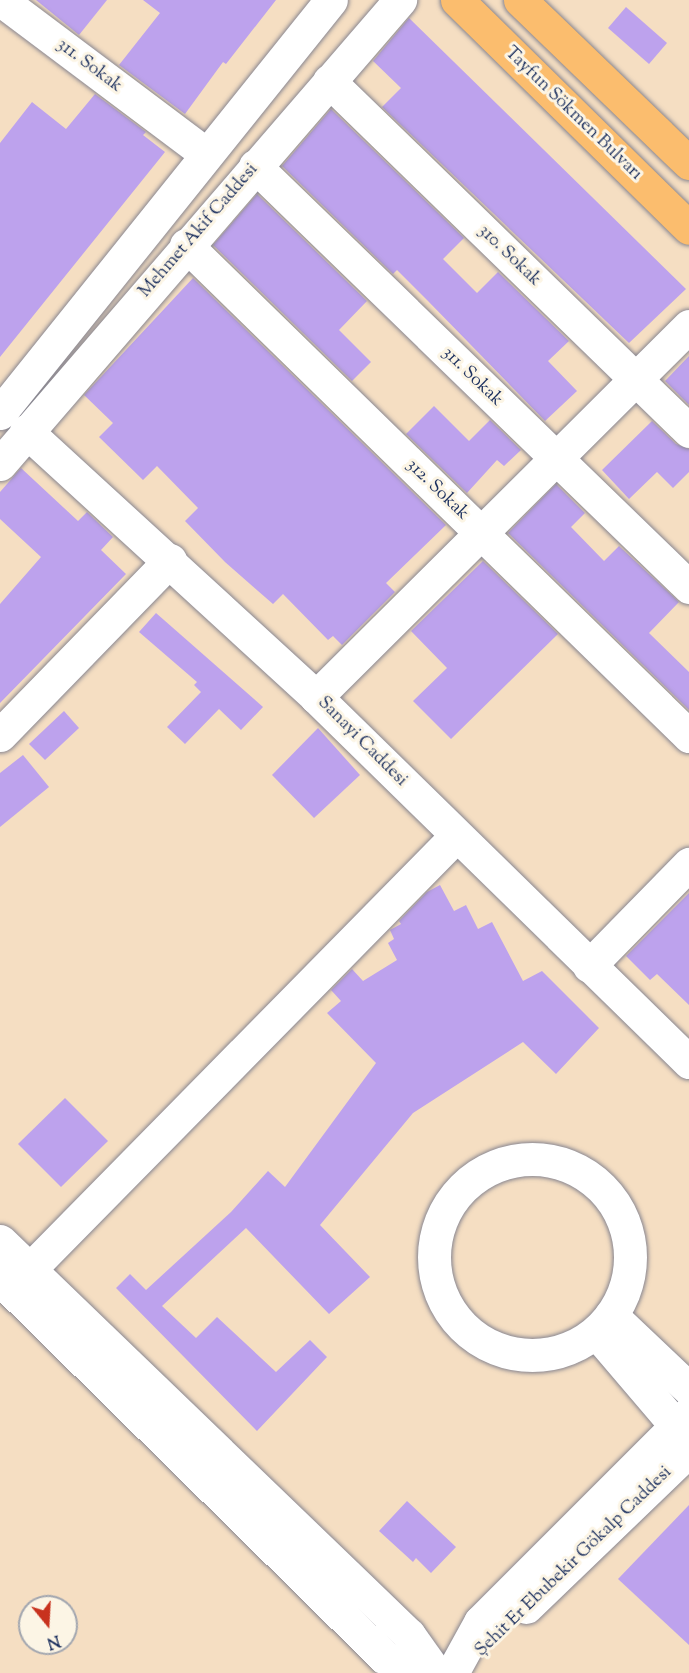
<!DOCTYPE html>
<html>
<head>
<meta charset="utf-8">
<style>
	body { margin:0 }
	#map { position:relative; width:689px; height:1673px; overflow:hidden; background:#f5dec2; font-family:"Sorts Mill Goudy",serif }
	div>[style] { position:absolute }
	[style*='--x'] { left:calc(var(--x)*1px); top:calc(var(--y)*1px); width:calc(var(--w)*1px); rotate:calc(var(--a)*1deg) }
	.building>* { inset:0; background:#bda2ed }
	.roads { filter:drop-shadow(0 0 2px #888690) drop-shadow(0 0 2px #888690) }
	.minor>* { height:33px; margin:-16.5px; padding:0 16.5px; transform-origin:16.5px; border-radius:16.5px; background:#fff }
	.minor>.ring { margin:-16.5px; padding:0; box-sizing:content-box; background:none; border:33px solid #fff; border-radius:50% }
	.major>* { height:33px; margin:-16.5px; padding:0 16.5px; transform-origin:16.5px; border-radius:16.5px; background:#fbbd6e }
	span { translate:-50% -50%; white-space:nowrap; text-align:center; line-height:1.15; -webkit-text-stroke:6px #fcf5e5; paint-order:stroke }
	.street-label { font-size:18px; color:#1b2f5e }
	.north { position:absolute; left:18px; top:1595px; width:60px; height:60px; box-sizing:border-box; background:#fcf5e5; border:2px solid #a2a6af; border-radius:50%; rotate:162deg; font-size:16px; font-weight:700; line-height:24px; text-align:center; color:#1b2f5e }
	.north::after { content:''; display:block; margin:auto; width:21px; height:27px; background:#c8321e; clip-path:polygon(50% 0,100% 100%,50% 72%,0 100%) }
</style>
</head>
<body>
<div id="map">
	<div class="building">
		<div style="clip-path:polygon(36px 0,107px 0,79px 35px)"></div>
		<div style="clip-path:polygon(143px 0,276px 0,226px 64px,223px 62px,185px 114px,119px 65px,160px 13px)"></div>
		<div style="clip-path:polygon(626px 7px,667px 43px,649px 64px,608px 28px)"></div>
		<div style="clip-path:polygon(409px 18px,686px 289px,629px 343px,382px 107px,401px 88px,373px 61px)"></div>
		<div style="clip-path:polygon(95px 94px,146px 132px,143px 135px,165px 152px,0 357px,0 143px,32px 102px,66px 129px)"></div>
		<div style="clip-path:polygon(331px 109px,464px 238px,443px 259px,477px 293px,498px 272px,569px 341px,548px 361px,577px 391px,545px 421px,428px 301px,397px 270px,393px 274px,282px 166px)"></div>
		<div style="clip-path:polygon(257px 194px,367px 301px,339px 330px,371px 362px,352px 381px,213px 245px)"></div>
		<div style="clip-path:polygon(193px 278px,446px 525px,386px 583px,395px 592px,342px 645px,333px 636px,328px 640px,283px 594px,273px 604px,225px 562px,185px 521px,198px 508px,157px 466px,143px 480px,99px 437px,113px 423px,84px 395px)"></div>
		<div style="clip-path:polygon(689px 356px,689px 405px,665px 381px)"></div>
		<div style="clip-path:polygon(434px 406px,469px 441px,490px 420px,521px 450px,504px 466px,497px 460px,467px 493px,406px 434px)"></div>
		<div style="clip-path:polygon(652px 421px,676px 444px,689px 449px,689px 472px,673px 488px,657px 472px,629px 499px,602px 470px)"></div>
		<div style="clip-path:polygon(21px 468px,78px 521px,87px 512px,113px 537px,101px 550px,126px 574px,0 703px,0 604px,41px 557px,0 519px,0 492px)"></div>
		<div style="clip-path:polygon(556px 484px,585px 513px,571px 527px,604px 561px,619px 546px,679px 602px,649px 633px,689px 672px,689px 710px,508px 533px)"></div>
		<div style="clip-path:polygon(483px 561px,558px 634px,451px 739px,413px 701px,447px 668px,411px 631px)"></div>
		<div style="clip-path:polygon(156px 613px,263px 707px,241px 730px,219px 709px,185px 744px,167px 727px,201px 692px,194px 685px,197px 682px,139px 632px)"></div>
		<div style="clip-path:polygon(64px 711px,79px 728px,45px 760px,29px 744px)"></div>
		<div style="clip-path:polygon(318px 728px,360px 775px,314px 818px,272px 775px)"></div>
		<div style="clip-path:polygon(23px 755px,49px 787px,0 827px,0 773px)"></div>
		<div style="clip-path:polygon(440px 885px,454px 911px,466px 905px,478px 929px,492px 922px,523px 981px,542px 971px,599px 1028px,556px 1074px,523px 1042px,413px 1113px,320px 1225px,370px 1277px,329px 1314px,246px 1228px,162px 1306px,196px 1338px,217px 1317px,276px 1372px,310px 1340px,327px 1357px,257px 1431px,116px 1288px,130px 1274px,146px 1290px,231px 1212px,268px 1171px,285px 1187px,376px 1063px,327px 1013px,341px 1001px,331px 990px,352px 969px,363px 981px,397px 960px,388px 943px,394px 939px,390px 930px,401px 924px,399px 921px,427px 892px)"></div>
		<div style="clip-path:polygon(689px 893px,689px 1005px,657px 974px,650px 980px,626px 956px)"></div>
		<div style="clip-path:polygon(65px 1098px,108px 1141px,61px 1187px,18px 1144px)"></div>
		<div style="clip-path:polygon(407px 1501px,456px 1547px,431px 1573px,416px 1558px,413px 1562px,379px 1531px)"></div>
		<div style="clip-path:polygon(689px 1505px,689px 1645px,618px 1579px)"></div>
	</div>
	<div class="roads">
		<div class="minor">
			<div style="--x:1;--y:0;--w:256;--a:36.9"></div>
			<div style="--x:329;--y:81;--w:502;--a:44.19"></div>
			<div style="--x:255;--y:166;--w:605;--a:44.13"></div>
			<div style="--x:186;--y:245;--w:703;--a:44.31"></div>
			<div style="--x:0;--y:413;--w:529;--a:-51.29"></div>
			<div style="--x:26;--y:431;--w:394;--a:42.5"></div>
			<div style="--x:316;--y:697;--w:522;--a:44.38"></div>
			<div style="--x:0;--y:464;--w:613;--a:-49.24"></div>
			<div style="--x:316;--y:697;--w:526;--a:-44.85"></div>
			<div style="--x:0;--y:735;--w:244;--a:-45.8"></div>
			<div style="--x:589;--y:966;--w:143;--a:-45.6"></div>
			<div class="ring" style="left:434px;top:1159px;width:163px;height:163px"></div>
			<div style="--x:0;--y:1241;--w:568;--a:43.93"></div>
			<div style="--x:409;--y:1635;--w:47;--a:54.6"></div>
			<div style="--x:30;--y:1269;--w:607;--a:-45.47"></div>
			<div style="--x:0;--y:1279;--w:539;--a:44.55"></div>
			<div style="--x:384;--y:1657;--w:38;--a:25"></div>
			<div style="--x:611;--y:1315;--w:108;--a:43.5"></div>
			<div style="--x:596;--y:1332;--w:123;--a:49.6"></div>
			<div style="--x:526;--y:1607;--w:226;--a:-43.9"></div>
			<div style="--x:452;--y:1673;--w:58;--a:-61.2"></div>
			<div style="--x:480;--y:1622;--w:296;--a:-45"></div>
		</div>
		<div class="major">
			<div style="--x:457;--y:0;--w:325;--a:44.5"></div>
			<div style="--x:520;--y:0;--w:235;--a:44"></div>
		</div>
	</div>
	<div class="street-label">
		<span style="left:89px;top:66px;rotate:37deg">311. Sokak</span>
		<span style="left:573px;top:114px;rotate:44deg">Tayfun Sökmen Bulvarı</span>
		<span style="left:199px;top:231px;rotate:-49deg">Mehmet Akif Caddesi</span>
		<span style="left:509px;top:256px;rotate:44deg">310. Sokak</span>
		<span style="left:472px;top:377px;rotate:44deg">311. Sokak</span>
		<span style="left:437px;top:490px;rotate:44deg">312. Sokak</span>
		<span style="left:362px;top:742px;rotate:45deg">Sanayi Caddesi</span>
		<span style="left:574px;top:1562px;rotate:-44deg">Şehit Er Ebubekir Gökalp Caddesi</span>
	</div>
	<div class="north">N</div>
</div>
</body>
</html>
